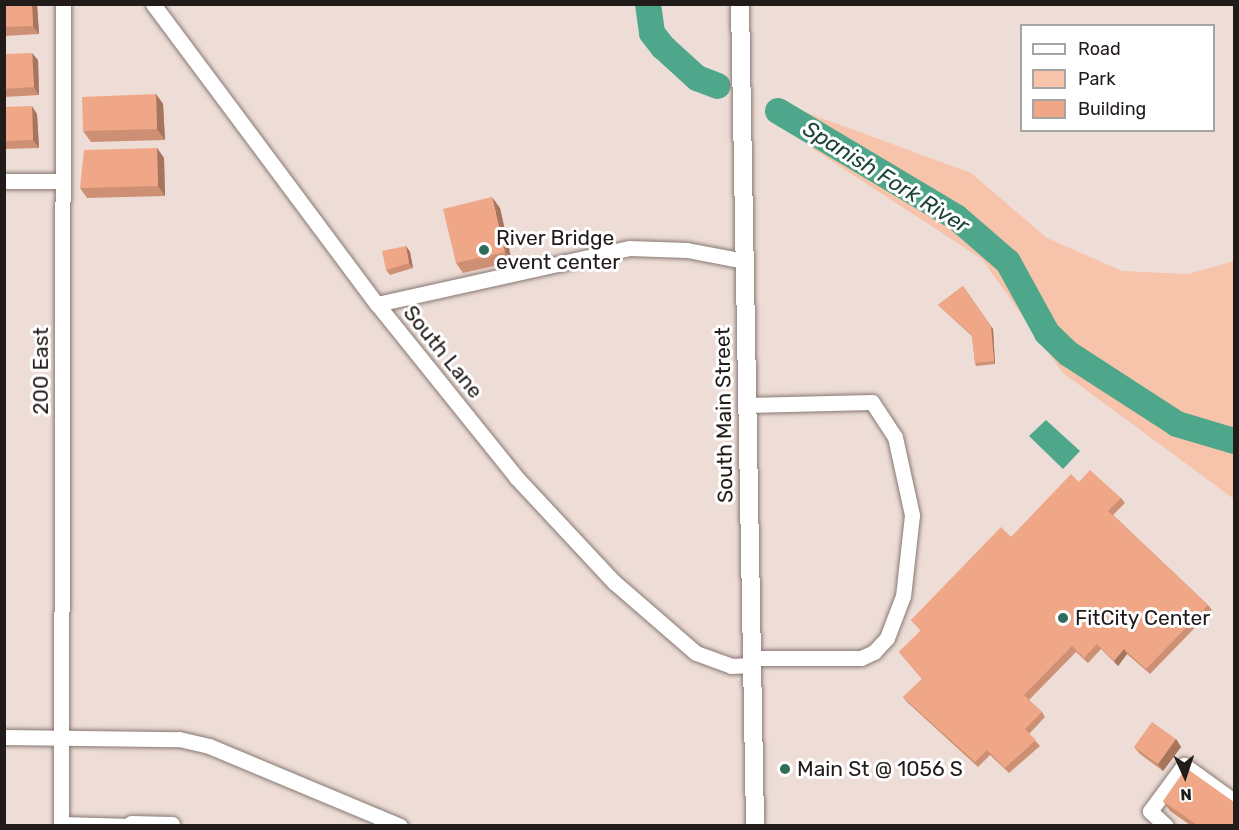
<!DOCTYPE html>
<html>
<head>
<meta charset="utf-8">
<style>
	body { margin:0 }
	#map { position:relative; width:1239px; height:830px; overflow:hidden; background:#edddd6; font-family:Rubik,sans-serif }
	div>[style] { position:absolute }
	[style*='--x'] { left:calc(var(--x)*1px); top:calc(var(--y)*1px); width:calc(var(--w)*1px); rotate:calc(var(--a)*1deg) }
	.green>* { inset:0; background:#f8c3ab }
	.water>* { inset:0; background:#4ea78b }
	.river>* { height:26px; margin:-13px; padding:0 13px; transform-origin:13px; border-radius:13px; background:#4ea78b }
	.roads { filter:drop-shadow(0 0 2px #877872) drop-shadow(0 0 2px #877872) }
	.minor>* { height:15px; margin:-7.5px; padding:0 7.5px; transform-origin:7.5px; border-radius:7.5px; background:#fff }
	.major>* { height:18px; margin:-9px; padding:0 9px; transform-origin:9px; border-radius:9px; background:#fff }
	.wall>* { inset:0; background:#ce9074 }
	.shaded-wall>* { inset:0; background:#a7755e }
	.building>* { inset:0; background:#efa787 }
	.dots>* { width:16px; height:16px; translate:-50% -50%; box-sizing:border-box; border:3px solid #fff; border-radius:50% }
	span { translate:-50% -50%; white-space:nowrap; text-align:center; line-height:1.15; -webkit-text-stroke:6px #fff; paint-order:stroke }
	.poi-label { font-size:21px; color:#211b19 }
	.left { translate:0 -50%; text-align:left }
	.street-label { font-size:21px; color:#211b19 }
	.water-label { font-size:22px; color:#1e4538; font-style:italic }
	.frame { position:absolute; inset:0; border:6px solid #211b19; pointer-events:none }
	.legend { position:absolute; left:1020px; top:24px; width:195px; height:108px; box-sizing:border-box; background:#fff; border:2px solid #a6a4a3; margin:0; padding:8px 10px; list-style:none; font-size:18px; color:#211b19 }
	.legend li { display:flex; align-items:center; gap:12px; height:30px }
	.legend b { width:30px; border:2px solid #a6a4a3 }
	.north { position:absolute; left:1155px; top:746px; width:60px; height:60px; -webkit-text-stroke:4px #fff; paint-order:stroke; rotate:177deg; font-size:16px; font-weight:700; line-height:24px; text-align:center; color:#211b19 }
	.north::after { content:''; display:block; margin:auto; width:21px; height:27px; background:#211b19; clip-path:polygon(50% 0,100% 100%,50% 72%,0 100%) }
</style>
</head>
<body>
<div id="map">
	<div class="green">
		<div style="clip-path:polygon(805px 112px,971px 173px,1047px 238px,1122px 271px,1188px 274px,1234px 261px,1234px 499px,1063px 373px,982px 259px,813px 149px)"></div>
	</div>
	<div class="water">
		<div style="clip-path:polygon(1046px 420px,1080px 451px,1063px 469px,1029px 436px)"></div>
	</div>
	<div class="river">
		<div style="--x:648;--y:4;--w:29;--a:82"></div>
		<div style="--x:652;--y:33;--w:18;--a:52"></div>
		<div style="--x:663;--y:47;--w:46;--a:42.4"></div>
		<div style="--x:697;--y:78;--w:22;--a:21"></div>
		<div style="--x:778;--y:111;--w:207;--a:30.8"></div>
		<div style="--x:956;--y:217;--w:69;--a:40.9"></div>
		<div style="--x:1008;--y:262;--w:81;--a:61.2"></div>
		<div style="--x:1047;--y:333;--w:30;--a:44"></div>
		<div style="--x:1069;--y:354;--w:129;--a:32.9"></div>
		<div style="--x:1177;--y:424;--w:59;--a:16.6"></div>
	</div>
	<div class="roads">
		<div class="minor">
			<div style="--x:153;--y:4;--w:374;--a:53.3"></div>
			<div style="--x:377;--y:304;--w:222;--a:51.2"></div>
			<div style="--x:516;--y:477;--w:144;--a:47"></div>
			<div style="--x:614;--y:582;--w:108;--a:40.9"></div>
			<div style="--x:696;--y:653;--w:37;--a:20"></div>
			<div style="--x:731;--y:666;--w:21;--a:-3"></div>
			<div style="--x:4;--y:181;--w:58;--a:0"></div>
			<div style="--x:377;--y:304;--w:258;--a:-12.5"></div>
			<div style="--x:629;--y:248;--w:58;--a:2"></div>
			<div style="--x:687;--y:250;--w:58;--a:10.9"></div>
			<div style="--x:746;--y:405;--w:126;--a:-1.4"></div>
			<div style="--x:872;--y:402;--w:42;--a:56.7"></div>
			<div style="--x:895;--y:437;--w:80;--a:77.7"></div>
			<div style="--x:912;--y:515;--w:81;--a:96.3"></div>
			<div style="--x:903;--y:596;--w:45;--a:110.9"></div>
			<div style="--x:887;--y:638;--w:19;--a:133"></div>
			<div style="--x:874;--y:652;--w:14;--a:155"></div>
			<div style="--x:861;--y:658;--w:109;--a:180"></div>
			<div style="--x:4;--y:737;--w:175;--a:0.7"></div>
			<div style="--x:179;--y:739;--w:31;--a:13"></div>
			<div style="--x:209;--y:746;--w:207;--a:22.7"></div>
			<div style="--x:131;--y:823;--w:41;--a:1.4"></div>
			<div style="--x:61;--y:824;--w:70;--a:1.6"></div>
			<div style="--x:61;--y:826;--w:822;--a:-89.86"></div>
			<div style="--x:1166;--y:826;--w:22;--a:-137"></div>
			<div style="--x:1150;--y:811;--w:57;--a:-53.5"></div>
			<div style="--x:1184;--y:765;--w:62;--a:35.8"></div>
		</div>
		<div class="major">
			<div style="--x:740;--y:4;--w:822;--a:88.95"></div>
		</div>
	</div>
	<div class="wall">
		<div style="clip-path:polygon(4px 4px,37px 4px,39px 34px,4px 36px)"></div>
		<div style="clip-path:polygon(4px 54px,38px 60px,39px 95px,4px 97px)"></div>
		<div style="clip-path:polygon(156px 94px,163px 104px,165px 140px,91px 142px,83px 131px)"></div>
		<div style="clip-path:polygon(4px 107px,37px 114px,39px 148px,4px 149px)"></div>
		<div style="clip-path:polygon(157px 148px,164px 158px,165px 196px,87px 198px,80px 188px)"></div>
		<div style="clip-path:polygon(500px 208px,512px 262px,463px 273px,456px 263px)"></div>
		<div style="clip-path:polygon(406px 246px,410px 252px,413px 268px,390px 275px,386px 270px)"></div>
		<div style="clip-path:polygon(963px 286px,993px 329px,995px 364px,976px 366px,975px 363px,972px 336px,938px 305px)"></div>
		<div style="clip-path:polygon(1079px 482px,1121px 498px,1125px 503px,1113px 515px,1208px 605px,1212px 610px,1150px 674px,1127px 654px,1118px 666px,1101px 649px,1088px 663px,1076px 652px,1029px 700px,1042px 712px,1045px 717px,1029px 734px,1040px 746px,1009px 773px,990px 755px,978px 767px,907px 702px,903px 697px,922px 679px,899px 652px,921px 631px,911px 620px,1011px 537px)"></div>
		<div style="clip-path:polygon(1176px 739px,1181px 747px,1163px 771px,1140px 754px,1134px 747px)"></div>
		<div style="clip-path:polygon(1163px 801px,1234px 825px,1190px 825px,1170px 811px)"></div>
	</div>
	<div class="shaded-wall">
		<div style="clip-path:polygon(32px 4px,37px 4px,39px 34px,33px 26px)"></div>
		<div style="clip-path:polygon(32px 53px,38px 60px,39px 95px,34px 87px)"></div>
		<div style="clip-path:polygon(156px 94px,163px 104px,165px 140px,157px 129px)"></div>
		<div style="clip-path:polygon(32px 106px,37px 114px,39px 148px,33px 140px)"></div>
		<div style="clip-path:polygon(157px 148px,164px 158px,165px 196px,158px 186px)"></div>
		<div style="clip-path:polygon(492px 197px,500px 208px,512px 262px,505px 252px)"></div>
		<div style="clip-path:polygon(406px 246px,410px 252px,413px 268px,409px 263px)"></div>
		<div style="clip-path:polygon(991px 327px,993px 329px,995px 364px,994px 361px)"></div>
		<div style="clip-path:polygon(1124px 649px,1127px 654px,1118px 666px,1114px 661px)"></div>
		<div style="clip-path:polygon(1176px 739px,1181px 747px,1163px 771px,1158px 764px)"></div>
	</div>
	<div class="building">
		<div style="clip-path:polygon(4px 4px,32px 4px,33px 26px,4px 27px)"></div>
		<div style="clip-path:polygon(32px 53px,34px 87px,4px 89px,4px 54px)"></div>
		<div style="clip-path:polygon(156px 94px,157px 129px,83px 131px,82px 97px)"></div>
		<div style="clip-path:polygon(32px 106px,33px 140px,4px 141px,4px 107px)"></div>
		<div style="clip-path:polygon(157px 148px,158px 186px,80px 188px,84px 150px)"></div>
		<div style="clip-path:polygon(492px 197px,505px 252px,456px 263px,443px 209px)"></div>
		<div style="clip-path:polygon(406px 246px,409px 263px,386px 270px,382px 251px)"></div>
		<div style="clip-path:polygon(963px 286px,991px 327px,994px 361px,975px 363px,972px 335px,938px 305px)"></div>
		<div style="clip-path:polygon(1090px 470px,1121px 498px,1108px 511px,1208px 605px,1146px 669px,1124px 649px,1114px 661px,1097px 644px,1084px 658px,1072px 646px,1024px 695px,1042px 712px,1025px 729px,1036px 740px,1005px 768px,987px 750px,975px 762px,903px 697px,922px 679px,899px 652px,921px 630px,911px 620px,1001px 527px,1011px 537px,1071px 474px,1079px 482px)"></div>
		<div style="clip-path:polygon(1152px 722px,1176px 739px,1158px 764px,1134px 747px)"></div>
		<div style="clip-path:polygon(1186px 768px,1234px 802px,1234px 825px,1197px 825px,1163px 801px)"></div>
	</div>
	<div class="dots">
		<div style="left:484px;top:250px;background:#2f6d5a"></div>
		<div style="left:1063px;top:618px;background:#2f6d5a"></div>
		<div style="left:785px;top:769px;background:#2f6d5a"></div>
	</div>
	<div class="poi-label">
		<span class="left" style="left:496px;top:250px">River Bridge<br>event center</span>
		<span class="left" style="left:1075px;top:618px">FitCity Center</span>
		<span class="left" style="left:797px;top:769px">Main St @ 1056 S</span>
	</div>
	<div class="street-label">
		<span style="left:443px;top:352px;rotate:51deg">South Lane</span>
		<span style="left:41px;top:371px;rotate:-90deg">200 East</span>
		<span style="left:724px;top:415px;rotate:-91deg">South Main Street</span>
	</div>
	<div class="water-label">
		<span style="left:886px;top:177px;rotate:32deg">Spanish Fork River</span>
	</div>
	<div class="frame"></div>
	<ul class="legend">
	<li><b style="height:8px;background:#fff"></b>Road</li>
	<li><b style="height:16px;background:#f8c3ab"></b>Park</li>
	<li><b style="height:16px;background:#efa787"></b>Building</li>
	</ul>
	<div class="north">N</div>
</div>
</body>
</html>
